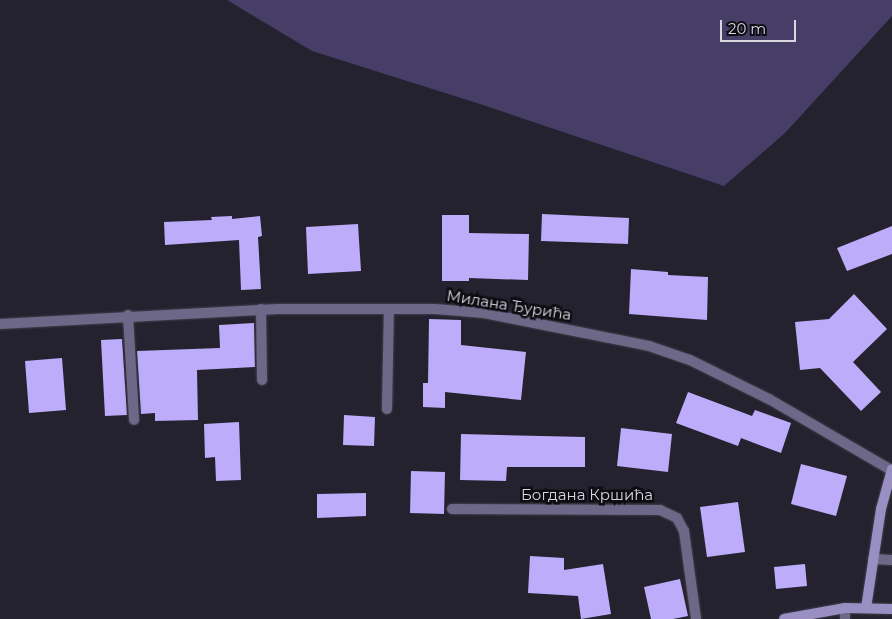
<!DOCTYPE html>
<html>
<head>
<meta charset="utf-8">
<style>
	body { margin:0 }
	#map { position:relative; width:892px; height:619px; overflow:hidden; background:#24222f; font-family:Montserrat,sans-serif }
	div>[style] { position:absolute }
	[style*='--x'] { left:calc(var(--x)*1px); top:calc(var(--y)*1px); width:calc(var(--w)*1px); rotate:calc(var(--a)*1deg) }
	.green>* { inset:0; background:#473e68 }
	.building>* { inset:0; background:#bcacfa }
	.roads { filter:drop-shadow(0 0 1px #413f4b) drop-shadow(0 0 1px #413f4b) }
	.street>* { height:10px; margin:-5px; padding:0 5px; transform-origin:5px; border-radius:5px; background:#6e6888 }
	.secondary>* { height:10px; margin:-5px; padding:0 5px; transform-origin:5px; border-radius:5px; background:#998fc2 }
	span { translate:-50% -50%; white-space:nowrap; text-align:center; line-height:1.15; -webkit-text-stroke:5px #0d0c12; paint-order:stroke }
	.street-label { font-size:15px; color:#d8d6df }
	.scale { position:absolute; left:720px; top:20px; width:76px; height:22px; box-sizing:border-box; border:2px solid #d8d6df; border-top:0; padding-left:6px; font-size:15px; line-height:18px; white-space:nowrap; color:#d8d6df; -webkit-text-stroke:4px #0d0c12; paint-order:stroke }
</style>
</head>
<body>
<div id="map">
	<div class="green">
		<div style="clip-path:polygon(227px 0,892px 0,892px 16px,785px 133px,724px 186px,480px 104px,312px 51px)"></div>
	</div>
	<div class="building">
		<div style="clip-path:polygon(542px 214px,629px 218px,628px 244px,541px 241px)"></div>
		<div style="clip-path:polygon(442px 215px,469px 215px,469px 233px,529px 234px,528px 280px,469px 278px,469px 281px,442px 281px)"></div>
		<div style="clip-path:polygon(232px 216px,232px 219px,260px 216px,262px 236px,258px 237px,261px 289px,241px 290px,239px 240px,165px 245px,164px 222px,212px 220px,211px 217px)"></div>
		<div style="clip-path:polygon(358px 224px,361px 271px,308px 274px,306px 227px)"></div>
		<div style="clip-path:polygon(892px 226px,892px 254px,847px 271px,837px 248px)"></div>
		<div style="clip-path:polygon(631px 269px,668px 272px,668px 275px,708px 277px,707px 320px,629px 314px)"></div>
		<div style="clip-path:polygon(854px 294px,887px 329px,853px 362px,881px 392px,861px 411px,820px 368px,800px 370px,795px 322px,829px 319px)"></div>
		<div style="clip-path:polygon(429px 319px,461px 320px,461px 345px,526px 352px,521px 400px,445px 392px,445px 408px,423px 407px,423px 383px,428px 383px)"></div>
		<div style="clip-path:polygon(254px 323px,255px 367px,197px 370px,198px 420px,155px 421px,155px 413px,141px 414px,137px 351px,220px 348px,219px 325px)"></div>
		<div style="clip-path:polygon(122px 339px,127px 415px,105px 416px,101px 340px)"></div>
		<div style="clip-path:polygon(62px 358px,66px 410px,29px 413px,25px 361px)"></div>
		<div style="clip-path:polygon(688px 392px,752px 416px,755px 410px,791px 423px,781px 453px,741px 438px,738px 446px,676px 423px)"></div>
		<div style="clip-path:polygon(344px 415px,375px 417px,374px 446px,343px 445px)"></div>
		<div style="clip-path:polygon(239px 422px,241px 480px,216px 481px,215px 457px,205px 458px,204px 424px)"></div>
		<div style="clip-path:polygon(621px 428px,672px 434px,668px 472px,617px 466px)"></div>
		<div style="clip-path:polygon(461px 434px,585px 437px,585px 467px,507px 467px,506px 481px,460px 480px)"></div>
		<div style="clip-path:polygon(801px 464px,847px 476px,836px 516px,791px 504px)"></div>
		<div style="clip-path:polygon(411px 471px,445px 472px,444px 514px,410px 513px)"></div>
		<div style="clip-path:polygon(366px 493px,366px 516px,317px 518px,317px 494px)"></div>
		<div style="clip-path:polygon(738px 502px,745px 552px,707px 557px,700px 507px)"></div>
		<div style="clip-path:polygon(530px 556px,564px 558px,564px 570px,603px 564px,611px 614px,581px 619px,578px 596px,528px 593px)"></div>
		<div style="clip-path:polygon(805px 564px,807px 586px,776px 589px,774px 567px)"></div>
		<div style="clip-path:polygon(680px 579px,688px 616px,673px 619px,651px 619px,644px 587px)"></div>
	</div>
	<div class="roads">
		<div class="street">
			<div style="--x:261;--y:309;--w:71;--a:89.2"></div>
			<div style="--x:128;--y:315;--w:105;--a:86.7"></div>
			<div style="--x:0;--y:324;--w:278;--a:-3.1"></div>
			<div style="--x:278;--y:309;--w:157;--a:0"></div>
			<div style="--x:435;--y:309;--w:49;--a:4.7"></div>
			<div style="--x:484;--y:313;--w:168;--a:11.3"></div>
			<div style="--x:649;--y:346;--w:43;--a:18.9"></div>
			<div style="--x:690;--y:360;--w:88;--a:26.3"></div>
			<div style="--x:769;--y:399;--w:141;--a:30.2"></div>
			<div style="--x:387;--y:409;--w:100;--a:-88.9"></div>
			<div style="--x:452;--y:509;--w:208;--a:0.3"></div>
			<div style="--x:660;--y:510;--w:19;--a:25"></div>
			<div style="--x:677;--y:518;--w:15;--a:62"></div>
			<div style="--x:684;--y:531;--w:89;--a:82.2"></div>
			<div style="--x:873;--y:559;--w:19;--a:3"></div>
			<div style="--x:845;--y:608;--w:11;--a:90"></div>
		</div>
		<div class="secondary">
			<div style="--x:866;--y:608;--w:100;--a:-81.4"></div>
			<div style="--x:881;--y:509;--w:41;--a:-74.6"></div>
			<div style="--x:784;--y:619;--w:62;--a:-10.2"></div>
			<div style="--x:845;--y:608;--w:47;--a:1.2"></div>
		</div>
	</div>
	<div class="street-label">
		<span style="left:509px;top:305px;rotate:9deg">Милана Ђурића</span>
		<span style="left:587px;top:495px">Богдана Кршића</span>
	</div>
	<div class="scale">20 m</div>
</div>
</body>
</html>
